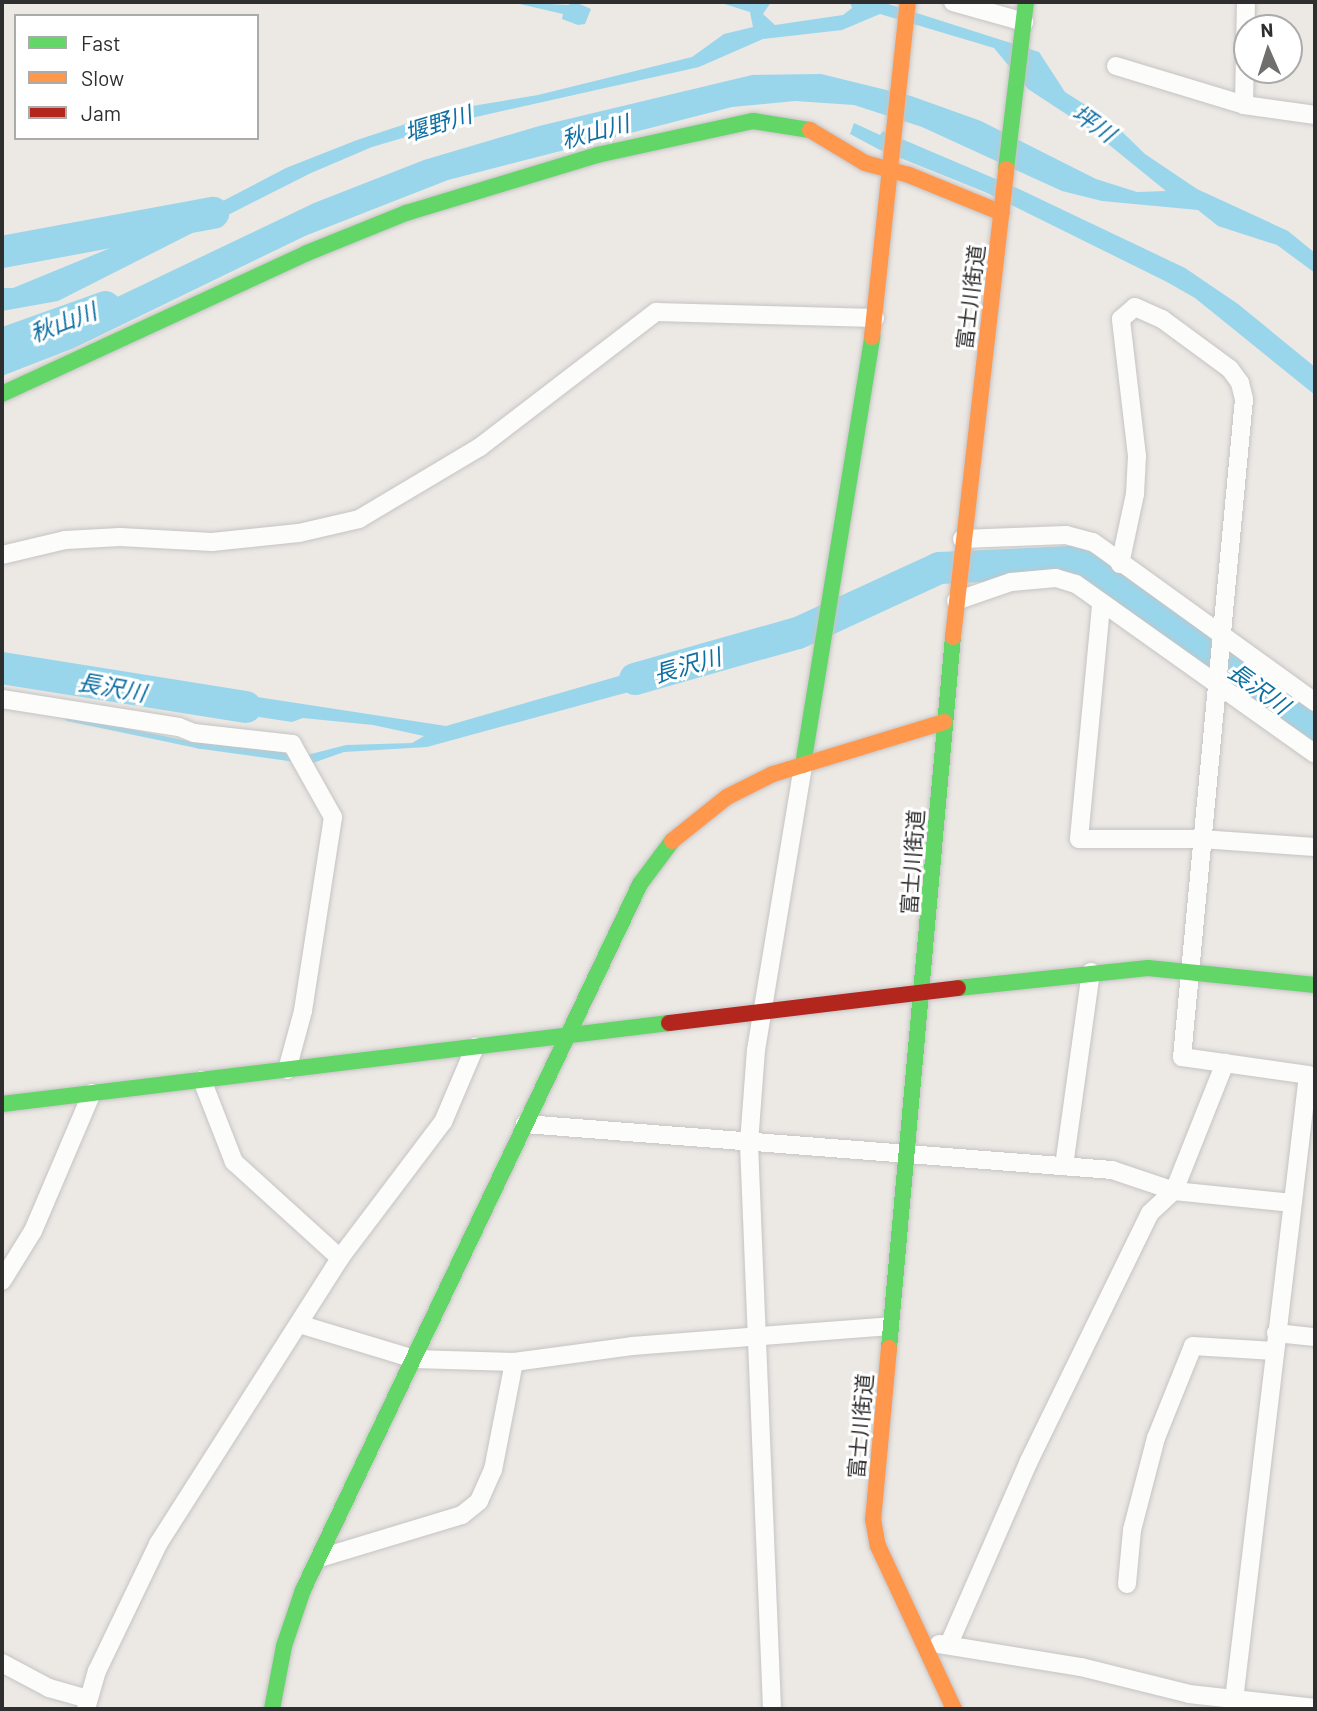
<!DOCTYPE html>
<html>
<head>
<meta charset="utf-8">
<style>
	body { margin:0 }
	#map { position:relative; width:1317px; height:1711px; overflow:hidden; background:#ece8e4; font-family:Barlow,"Noto Sans JP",sans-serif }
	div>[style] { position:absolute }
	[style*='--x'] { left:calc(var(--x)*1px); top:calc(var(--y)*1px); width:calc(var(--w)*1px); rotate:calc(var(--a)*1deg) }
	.water>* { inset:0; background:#99d6ec }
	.stream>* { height:5px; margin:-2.5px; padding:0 2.5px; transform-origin:2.5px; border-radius:2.5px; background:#99d6ec }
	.river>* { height:32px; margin:-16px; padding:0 16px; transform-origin:16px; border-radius:16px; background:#99d6ec }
	.roads { filter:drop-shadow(0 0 2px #c5c4c5) drop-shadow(0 0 2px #c5c4c5) }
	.street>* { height:18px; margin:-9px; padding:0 9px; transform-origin:9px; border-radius:9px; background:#fcfcfb }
	.fast>* { height:16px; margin:-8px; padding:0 8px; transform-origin:8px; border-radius:8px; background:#63d668 }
	.slow>* { height:16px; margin:-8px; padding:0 8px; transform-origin:8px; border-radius:8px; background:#ff974d }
	.jam>* { height:16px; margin:-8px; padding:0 8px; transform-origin:8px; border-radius:8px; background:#b3261e }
	span { translate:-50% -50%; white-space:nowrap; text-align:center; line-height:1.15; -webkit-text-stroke:6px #fff; paint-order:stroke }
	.street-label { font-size:21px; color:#2e2e2e }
	.water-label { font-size:23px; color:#0d6fa3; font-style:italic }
	.frame { position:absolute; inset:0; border:4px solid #2e2e2e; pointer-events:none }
	.legend { position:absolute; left:14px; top:14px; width:245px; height:126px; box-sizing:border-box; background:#fff; border:2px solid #ababab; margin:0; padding:9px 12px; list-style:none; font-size:21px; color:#2e2e2e }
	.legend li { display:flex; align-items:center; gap:14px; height:35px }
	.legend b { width:35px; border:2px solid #ababab }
	.north { position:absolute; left:1233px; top:14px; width:70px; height:70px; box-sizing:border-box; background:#fff; border:2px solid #ababab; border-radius:50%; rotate:357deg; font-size:19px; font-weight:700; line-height:28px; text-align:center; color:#2e2e2e }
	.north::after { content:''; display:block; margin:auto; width:24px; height:32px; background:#706f6e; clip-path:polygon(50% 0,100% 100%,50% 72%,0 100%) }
</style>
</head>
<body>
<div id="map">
	<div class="water">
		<div style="clip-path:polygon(511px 2px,568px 5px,575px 2px,591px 9px,585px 24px,578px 25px,562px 19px,563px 14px)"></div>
		<div style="clip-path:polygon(718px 2px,771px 2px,763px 14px,775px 25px,843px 15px,852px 8px,850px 2px,882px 2px,1039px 52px,1065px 92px,1112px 122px,1145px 154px,1197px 189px,1288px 231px,1315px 253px,1315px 273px,1277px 245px,1218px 226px,1198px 210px,1102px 201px,1062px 191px,922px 127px,854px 105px,795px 101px,732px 107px,448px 180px,305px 236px,74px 348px,2px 376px,2px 352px,314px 203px,424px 160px,539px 126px,752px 75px,821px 74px,911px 96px,981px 121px,1096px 179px,1137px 192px,1166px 191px,1092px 131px,1028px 89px,994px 48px,880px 14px,842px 30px,763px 39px,699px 67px,467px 119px,372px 147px,311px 173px,58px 301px,2px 311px,2px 288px,13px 288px,215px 205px,286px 168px,357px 140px,448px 110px,538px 95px,692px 57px,724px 34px,753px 27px,750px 12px)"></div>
		<div style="clip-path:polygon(854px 123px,880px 135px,883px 131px,1019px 189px,1185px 268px,1238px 304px,1315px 367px,1315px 395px,1195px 298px,1167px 282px,985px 192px,878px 149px,850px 134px)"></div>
		<div style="clip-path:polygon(671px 661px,680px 678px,427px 747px,344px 752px,310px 764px,195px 748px,196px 742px,307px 755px,346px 745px,412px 743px,424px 736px,373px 725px,303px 718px,292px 722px,201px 708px,204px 697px,237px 699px,244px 695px,446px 726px)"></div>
	</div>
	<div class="stream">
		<div style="--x:67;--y:718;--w:137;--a:11.8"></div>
	</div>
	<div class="river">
		<div style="--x:2;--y:252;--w:215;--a:-10.5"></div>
		<div style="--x:2;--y:344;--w:110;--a:-19.6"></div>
		<div style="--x:2;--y:668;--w:247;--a:9.1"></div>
		<div style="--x:635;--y:679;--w:169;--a:-15.8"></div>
		<div style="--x:798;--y:633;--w:155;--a:-24.7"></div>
		<div style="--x:939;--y:568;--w:131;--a:-2.6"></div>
		<div style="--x:1070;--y:562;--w:35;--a:18"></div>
		<div style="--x:1103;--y:573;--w:263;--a:36.3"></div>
	</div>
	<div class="roads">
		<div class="street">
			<div style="--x:953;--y:2;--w:74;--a:15.7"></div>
			<div style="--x:1116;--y:66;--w:134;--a:16.9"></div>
			<div style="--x:1244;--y:105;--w:72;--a:8"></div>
			<div style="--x:1244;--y:105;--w:103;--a:-88.9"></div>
			<div style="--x:962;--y:539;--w:104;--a:-2.2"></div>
			<div style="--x:1066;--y:535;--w:28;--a:15"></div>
			<div style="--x:1093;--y:542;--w:274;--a:35.8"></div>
			<div style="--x:2;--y:555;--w:65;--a:-13.4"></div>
			<div style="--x:65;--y:540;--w:55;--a:-3.1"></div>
			<div style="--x:120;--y:537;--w:92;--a:3.1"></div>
			<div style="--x:212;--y:542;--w:87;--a:-5.9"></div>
			<div style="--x:299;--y:533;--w:62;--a:-13.1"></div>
			<div style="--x:359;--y:519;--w:141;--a:-30.8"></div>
			<div style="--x:480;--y:447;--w:222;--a:-37.5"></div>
			<div style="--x:656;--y:312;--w:219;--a:1.6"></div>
			<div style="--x:1120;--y:564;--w:72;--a:-77.9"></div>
			<div style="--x:1135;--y:494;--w:38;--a:-87"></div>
			<div style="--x:1137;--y:456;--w:138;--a:-96.7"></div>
			<div style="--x:1121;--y:319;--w:18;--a:-41"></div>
			<div style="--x:1135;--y:307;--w:30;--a:24"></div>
			<div style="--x:1162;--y:319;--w:84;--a:36.3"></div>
			<div style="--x:1230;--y:369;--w:17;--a:54"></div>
			<div style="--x:1240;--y:383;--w:16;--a:76"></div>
			<div style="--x:1244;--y:399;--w:661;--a:95.38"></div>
			<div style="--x:1182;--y:1057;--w:127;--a:8.1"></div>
			<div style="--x:1308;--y:1075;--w:629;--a:96.75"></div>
			<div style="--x:956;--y:601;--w:58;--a:-19.1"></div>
			<div style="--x:1011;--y:582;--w:45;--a:-5.1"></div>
			<div style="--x:1056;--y:578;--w:21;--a:17"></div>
			<div style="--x:1076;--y:584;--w:293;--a:35.4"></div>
			<div style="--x:1101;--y:606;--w:234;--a:95.4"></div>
			<div style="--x:1079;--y:839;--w:122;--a:0"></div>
			<div style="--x:1201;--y:839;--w:114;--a:4"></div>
			<div style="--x:2;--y:699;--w:179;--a:9"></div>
			<div style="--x:179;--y:727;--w:16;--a:22"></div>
			<div style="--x:194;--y:733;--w:99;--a:6.4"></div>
			<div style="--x:292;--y:744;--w:84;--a:60.7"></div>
			<div style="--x:333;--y:817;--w:196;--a:98.8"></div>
			<div style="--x:303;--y:1011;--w:61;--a:105.2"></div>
			<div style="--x:202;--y:1080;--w:88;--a:68.7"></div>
			<div style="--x:234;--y:1162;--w:143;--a:42.2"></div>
			<div style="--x:525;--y:1124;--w:589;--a:4.48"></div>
			<div style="--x:1112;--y:1170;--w:65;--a:18.7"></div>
			<div style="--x:1174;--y:1191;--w:119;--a:5.8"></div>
			<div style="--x:1064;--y:1166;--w:196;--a:-82.1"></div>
			<div style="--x:2;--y:1281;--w:59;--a:-58.2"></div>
			<div style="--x:33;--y:1231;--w:150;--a:-66.9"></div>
			<div style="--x:299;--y:1324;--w:120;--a:16.9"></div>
			<div style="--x:414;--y:1359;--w:100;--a:1.7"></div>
			<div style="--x:514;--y:1362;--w:119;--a:-7.7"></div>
			<div style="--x:632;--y:1346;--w:259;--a:-4.4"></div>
			<div style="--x:1276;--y:1333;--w:39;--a:6"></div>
			<div style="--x:320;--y:1558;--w:148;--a:-16.8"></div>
			<div style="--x:462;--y:1515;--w:22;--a:-39"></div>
			<div style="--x:479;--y:1501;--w:34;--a:-66"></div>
			<div style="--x:493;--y:1470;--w:110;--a:-79"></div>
			<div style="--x:1127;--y:1584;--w:54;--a:-84.7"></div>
			<div style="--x:1132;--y:1530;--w:95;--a:-75.4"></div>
			<div style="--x:1156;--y:1438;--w:99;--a:-68.1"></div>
			<div style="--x:1193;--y:1346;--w:81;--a:3.5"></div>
			<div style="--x:939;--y:1644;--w:144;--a:9.2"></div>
			<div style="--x:1081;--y:1667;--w:111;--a:14"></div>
			<div style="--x:1189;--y:1694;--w:127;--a:6.3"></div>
			<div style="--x:949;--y:1644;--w:197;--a:-66.4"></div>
			<div style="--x:1028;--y:1463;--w:278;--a:-64"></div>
			<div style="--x:1150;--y:1213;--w:33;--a:-43"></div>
			<div style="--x:1174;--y:1191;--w:138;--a:-68.3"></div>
			<div style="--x:2;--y:1663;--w:53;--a:28"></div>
			<div style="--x:49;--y:1688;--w:41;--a:15.8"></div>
			<div style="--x:86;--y:1709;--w:40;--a:-74"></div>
			<div style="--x:97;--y:1671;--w:141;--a:-64.3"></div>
			<div style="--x:158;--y:1544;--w:339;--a:-57.5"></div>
			<div style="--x:340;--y:1258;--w:171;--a:-52.9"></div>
			<div style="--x:443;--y:1122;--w:82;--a:-66.9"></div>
			<div style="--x:772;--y:1709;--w:566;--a:-92.33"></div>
			<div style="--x:749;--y:1143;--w:93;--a:-85.7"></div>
			<div style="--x:756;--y:1050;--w:289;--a:-80.6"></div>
		</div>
		<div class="fast">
			<div style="--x:1006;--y:169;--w:168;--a:-83.2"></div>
			<div style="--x:2;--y:394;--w:336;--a:-24.8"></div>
			<div style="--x:307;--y:253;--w:107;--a:-22"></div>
			<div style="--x:406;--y:213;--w:200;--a:-16.9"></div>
			<div style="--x:597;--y:155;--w:160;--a:-12.3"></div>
			<div style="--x:753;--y:121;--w:58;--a:9"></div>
			<div style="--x:803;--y:765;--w:434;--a:-80.8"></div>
			<div style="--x:958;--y:988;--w:191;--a:-6"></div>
			<div style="--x:1148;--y:968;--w:168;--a:5.8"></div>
			<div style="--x:2;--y:1104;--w:672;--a:-6.92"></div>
			<div style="--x:889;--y:1348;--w:714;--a:-84.86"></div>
			<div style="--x:272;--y:1709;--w:64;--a:-79.2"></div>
			<div style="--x:284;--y:1646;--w:59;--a:-71.3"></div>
			<div style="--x:303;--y:1590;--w:782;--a:-64.48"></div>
			<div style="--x:640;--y:884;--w:54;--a:-53.3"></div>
		</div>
		<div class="slow">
			<div style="--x:810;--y:130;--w:64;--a:31"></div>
			<div style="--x:865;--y:163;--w:46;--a:15.3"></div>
			<div style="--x:909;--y:175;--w:100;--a:22.2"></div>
			<div style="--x:872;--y:337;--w:337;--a:-83.9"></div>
			<div style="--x:953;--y:637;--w:471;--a:-83.5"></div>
			<div style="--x:672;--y:841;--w:70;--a:-38.7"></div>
			<div style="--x:727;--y:797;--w:51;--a:-26.6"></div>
			<div style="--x:773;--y:774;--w:179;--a:-16.9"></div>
			<div style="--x:889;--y:1348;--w:172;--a:95.3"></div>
			<div style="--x:873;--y:1519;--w:27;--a:80"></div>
			<div style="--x:878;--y:1546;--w:180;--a:65"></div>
		</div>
		<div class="jam">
			<div style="--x:669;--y:1023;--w:291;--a:-6.9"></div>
		</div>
	</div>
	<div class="street-label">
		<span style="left:970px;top:297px;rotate:-83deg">富士川街道</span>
		<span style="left:912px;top:862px;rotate:-86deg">富士川街道</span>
		<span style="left:860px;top:1426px;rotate:-85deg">富士川街道</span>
	</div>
	<div class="water-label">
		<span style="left:438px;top:123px;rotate:-17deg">堰野川</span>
		<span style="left:1094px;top:123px;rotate:35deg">坪川</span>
		<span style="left:595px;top:131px;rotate:-15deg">秋山川</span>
		<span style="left:63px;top:322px;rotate:-21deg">秋山川</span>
		<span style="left:687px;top:665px;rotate:-16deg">長沢川</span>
		<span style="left:112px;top:687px;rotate:10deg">長沢川</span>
		<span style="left:1259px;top:688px;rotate:36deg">長沢川</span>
	</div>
	<div class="frame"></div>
	<ul class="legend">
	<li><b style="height:9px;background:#63d668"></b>Fast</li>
	<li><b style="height:9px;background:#ff974d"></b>Slow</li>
	<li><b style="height:9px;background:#b3261e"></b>Jam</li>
	</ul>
	<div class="north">N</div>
</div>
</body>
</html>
